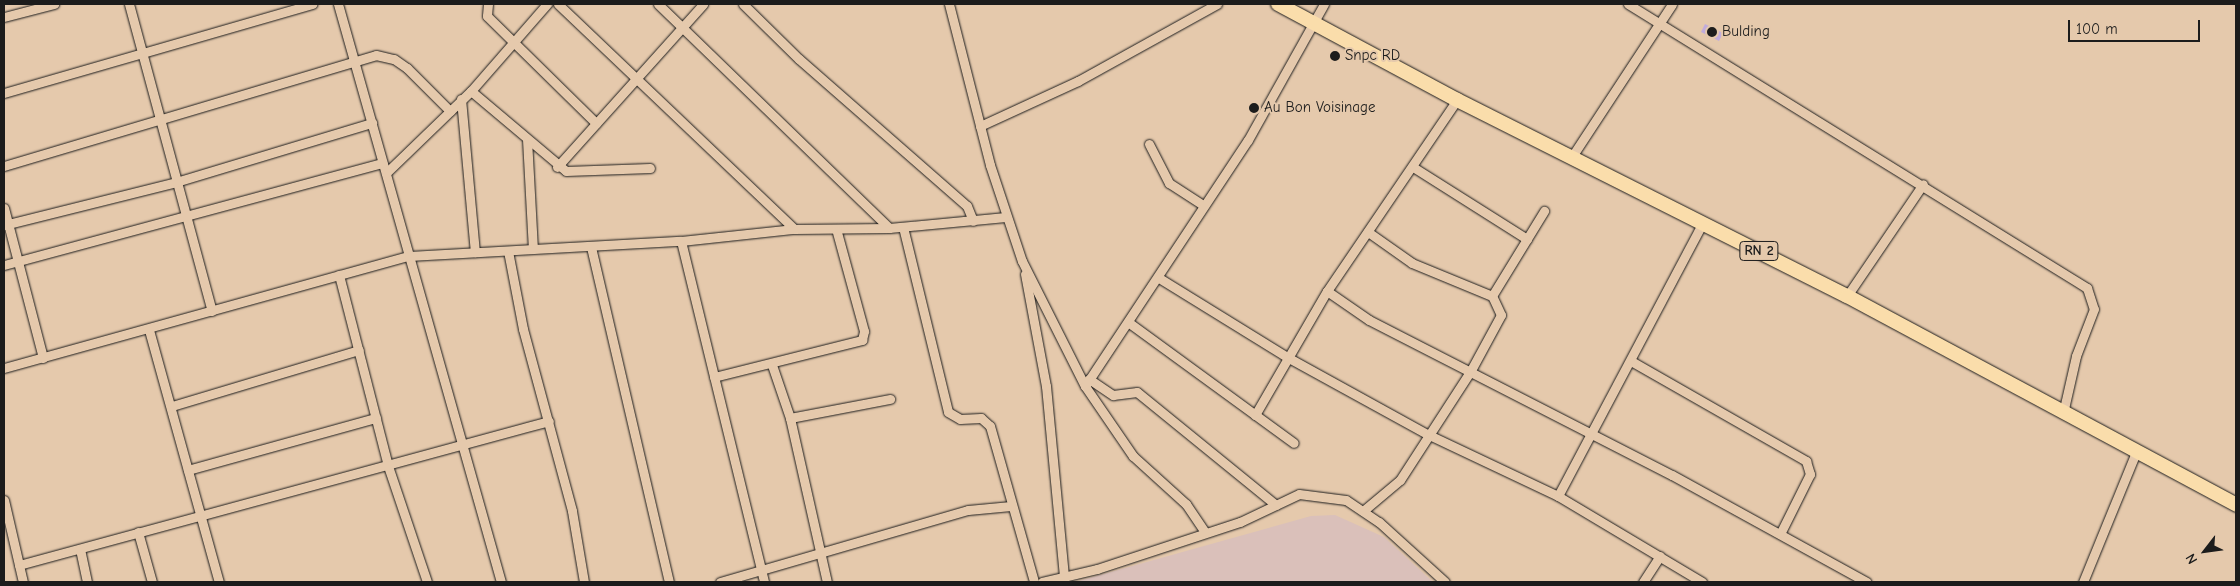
<!DOCTYPE html>
<html>
<head>
<meta charset="utf-8">
<style>
	body { margin:0 }
	#map { position:relative; width:2240px; height:586px; overflow:hidden; background:#e5c9ac; font-family:"Comic Neue",sans-serif }
	div>[style] { position:absolute }
	[style*='--x'] { left:calc(var(--x)*1px); top:calc(var(--y)*1px); width:calc(var(--w)*1px); rotate:calc(var(--a)*1deg) }
	.built>* { inset:0; background:#dac0ba }
	.building>* { inset:0; background:#c1acdb }
	.roads { filter:drop-shadow(0 0 1px #1c1c1c) drop-shadow(0 0 1px #1c1c1c) }
	.minor>* { height:9px; margin:-4.5px; padding:0 4.5px; transform-origin:4.5px; border-radius:4.5px; background:#e5c9ac }
	.highway>* { height:14px; margin:-7px; padding:0 7px; transform-origin:7px; border-radius:7px; background:#faddab }
	.dots>* { width:14px; height:14px; translate:-50% -50%; box-sizing:border-box; border:2px solid #e5c9ac; border-radius:50% }
	span { translate:-50% -50%; white-space:nowrap; text-align:center; line-height:1.15; -webkit-text-stroke:4px #e5c9ac; paint-order:stroke }
	.shield-label span { padding:1px 4px; background:#e5c9ac; border:1px solid; border-radius:4px; -webkit-text-stroke-width:0 }
	.shield-label { font-size:14px; color:#1c1c1c; font-weight:700 }
	.poi-label { font-size:15px; color:#1c1c1c }
	.left { translate:0 -50%; text-align:left }
	.frame { position:absolute; inset:0; border:5px solid #1c1c1c; pointer-events:none }
	.north { position:absolute; left:2180px; top:526px; width:50px; height:50px; -webkit-text-stroke:4px #e5c9ac; paint-order:stroke; rotate:240deg; font-size:14px; font-weight:700; line-height:20px; text-align:center; color:#1c1c1c }
	.north::after { content:''; display:block; margin:auto; width:18px; height:22px; background:#1c1c1c; clip-path:polygon(50% 0,100% 100%,50% 72%,0 100%) }
	.scale { position:absolute; left:2068px; top:20px; width:132px; height:22px; box-sizing:border-box; border:2px solid #1c1c1c; border-top:0; padding-left:6px; font-size:15px; line-height:18px; white-space:nowrap; color:#1c1c1c; -webkit-text-stroke:4px #e5c9ac; paint-order:stroke }
</style>
</head>
<body>
<div id="map">
	<div class="built">
		<div style="clip-path:polygon(1335px 515px,1384px 537px,1433px 582px,1075px 582px,1311px 516px)"></div>
	</div>
	<div class="building">
		<div style="clip-path:polygon(1705px 24px,1723px 33px,1719px 41px,1701px 32px)"></div>
	</div>
	<div class="roads">
		<div class="minor">
			<div style="--x:129;--y:4;--w:318;--a:74.9"></div>
			<div style="--x:338;--y:4;--w:601;--a:74.25"></div>
			<div style="--x:488;--y:4;--w:12;--a:95"></div>
			<div style="--x:487;--y:16;--w:153;--a:44.5"></div>
			<div style="--x:558;--y:4;--w:326;--a:43.6"></div>
			<div style="--x:658;--y:4;--w:322;--a:44.1"></div>
			<div style="--x:743;--y:4;--w:78;--a:44.5"></div>
			<div style="--x:799;--y:59;--w:223;--a:41.2"></div>
			<div style="--x:967;--y:206;--w:16;--a:68"></div>
			<div style="--x:949;--y:4;--w:166;--a:75.7"></div>
			<div style="--x:990;--y:165;--w:101;--a:71.6"></div>
			<div style="--x:1022;--y:261;--w:140;--a:63.3"></div>
			<div style="--x:1085;--y:386;--w:85;--a:55.6"></div>
			<div style="--x:1133;--y:456;--w:72;--a:42.2"></div>
			<div style="--x:1186;--y:504;--w:32;--a:56"></div>
			<div style="--x:1628;--y:4;--w:540;--a:31.75"></div>
			<div style="--x:2087;--y:288;--w:22;--a:72"></div>
			<div style="--x:2094;--y:309;--w:50;--a:111"></div>
			<div style="--x:2076;--y:356;--w:58;--a:102.8"></div>
			<div style="--x:4;--y:17;--w:52;--a:-14.6"></div>
			<div style="--x:471;--y:91;--w:124;--a:40.1"></div>
			<div style="--x:566;--y:171;--w:84;--a:-2"></div>
			<div style="--x:4;--y:93;--w:321;--a:-16.1"></div>
			<div style="--x:461;--y:99;--w:154;--a:84.8"></div>
			<div style="--x:980;--y:126;--w:108;--a:-24.7"></div>
			<div style="--x:1078;--y:81;--w:159;--a:-29"></div>
			<div style="--x:527;--y:139;--w:110;--a:86.9"></div>
			<div style="--x:1149;--y:144;--w:44;--a:62.9"></div>
			<div style="--x:1169;--y:183;--w:40;--a:32.9"></div>
			<div style="--x:1571;--y:158;--w:184;--a:-56.7"></div>
			<div style="--x:4;--y:166;--w:388;--a:-16.6"></div>
			<div style="--x:376;--y:55;--w:18;--a:13"></div>
			<div style="--x:394;--y:59;--w:16;--a:35"></div>
			<div style="--x:407;--y:68;--w:61;--a:45"></div>
			<div style="--x:557;--y:167;--w:219;--a:-48.1"></div>
			<div style="--x:1413;--y:167;--w:135;--a:32.3"></div>
			<div style="--x:386;--y:173;--w:118;--a:-44"></div>
			<div style="--x:471;--y:91;--w:116;--a:-48.9"></div>
			<div style="--x:4;--y:208;--w:155;--a:75.4"></div>
			<div style="--x:4;--y:225;--w:177;--a:-14"></div>
			<div style="--x:176;--y:182;--w:205;--a:-16.8"></div>
			<div style="--x:903;--y:227;--w:190;--a:76.3"></div>
			<div style="--x:948;--y:412;--w:14;--a:30"></div>
			<div style="--x:960;--y:419;--w:21;--a:-3"></div>
			<div style="--x:981;--y:418;--w:12;--a:42"></div>
			<div style="--x:990;--y:426;--w:162;--a:74.2"></div>
			<div style="--x:681;--y:241;--w:351;--a:76.3"></div>
			<div style="--x:591;--y:247;--w:344;--a:76.9"></div>
			<div style="--x:508;--y:251;--w:79;--a:79.1"></div>
			<div style="--x:523;--y:329;--w:188;--a:74.9"></div>
			<div style="--x:572;--y:511;--w:72;--a:80.4"></div>
			<div style="--x:4;--y:265;--w:392;--a:-15.1"></div>
			<div style="--x:1025;--y:274;--w:114;--a:79.4"></div>
			<div style="--x:1046;--y:386;--w:191;--a:84.6"></div>
			<div style="--x:339;--y:275;--w:197;--a:75.6"></div>
			<div style="--x:388;--y:466;--w:122;--a:71.4"></div>
			<div style="--x:1159;--y:278;--w:150;--a:31.7"></div>
			<div style="--x:1287;--y:357;--w:160;--a:28.8"></div>
			<div style="--x:1427;--y:434;--w:145;--a:25.3"></div>
			<div style="--x:1558;--y:496;--w:168;--a:30.8"></div>
			<div style="--x:1327;--y:291;--w:51;--a:34.6"></div>
			<div style="--x:1369;--y:320;--w:340;--a:27.1"></div>
			<div style="--x:1672;--y:475;--w:222;--a:28.8"></div>
			<div style="--x:1492;--y:296;--w:100;--a:-58.5"></div>
			<div style="--x:1847;--y:296;--w:135;--a:-55.8"></div>
			<div style="--x:1128;--y:322;--w:205;--a:36.1"></div>
			<div style="--x:149;--y:330;--w:262;--a:74.5"></div>
			<div style="--x:1631;--y:361;--w:202;--a:29.7"></div>
			<div style="--x:1806;--y:461;--w:14;--a:73"></div>
			<div style="--x:1810;--y:474;--w:67;--a:116.6"></div>
			<div style="--x:772;--y:365;--w:56;--a:71.2"></div>
			<div style="--x:790;--y:418;--w:168;--a:77.3"></div>
			<div style="--x:4;--y:368;--w:420;--a:-15.5"></div>
			<div style="--x:409;--y:256;--w:272;--a:-3.2"></div>
			<div style="--x:681;--y:241;--w:114;--a:-6.1"></div>
			<div style="--x:794;--y:229;--w:95;--a:-0.6"></div>
			<div style="--x:889;--y:228;--w:117;--a:-5.4"></div>
			<div style="--x:714;--y:377;--w:153;--a:-14"></div>
			<div style="--x:862;--y:340;--w:9;--a:-77"></div>
			<div style="--x:864;--y:331;--w:103;--a:-105.3"></div>
			<div style="--x:1089;--y:379;--w:29;--a:34"></div>
			<div style="--x:1113;--y:395;--w:24;--a:-7"></div>
			<div style="--x:1137;--y:392;--w:179;--a:39.1"></div>
			<div style="--x:1085;--y:386;--w:295;--a:-56.5"></div>
			<div style="--x:1248;--y:140;--w:156;--a:-60.8"></div>
			<div style="--x:172;--y:406;--w:195;--a:-16.7"></div>
			<div style="--x:1255;--y:415;--w:143;--a:-59.9"></div>
			<div style="--x:1327;--y:291;--w:231;--a:-55.8"></div>
			<div style="--x:790;--y:418;--w:102;--a:-10.8"></div>
			<div style="--x:188;--y:470;--w:195;--a:-15.5"></div>
			<div style="--x:1558;--y:496;--w:310;--a:-62.1"></div>
			<div style="--x:4;--y:500;--w:84;--a:77"></div>
			<div style="--x:1363;--y:511;--w:48;--a:-40"></div>
			<div style="--x:1400;--y:480;--w:129;--a:-57.1"></div>
			<div style="--x:1470;--y:372;--w:65;--a:-61.5"></div>
			<div style="--x:1501;--y:315;--w:21;--a:-115"></div>
			<div style="--x:1492;--y:296;--w:87;--a:-157.6"></div>
			<div style="--x:1412;--y:263;--w:54;--a:-144.8"></div>
			<div style="--x:138;--y:532;--w:52;--a:74.4"></div>
			<div style="--x:80;--y:549;--w:34;--a:78"></div>
			<div style="--x:19;--y:565;--w:549;--a:-15.2"></div>
			<div style="--x:720;--y:582;--w:258;--a:-16.2"></div>
			<div style="--x:968;--y:510;--w:43;--a:-5.3"></div>
			<div style="--x:1042;--y:582;--w:57;--a:-13.3"></div>
			<div style="--x:1097;--y:569;--w:151;--a:-18.2"></div>
			<div style="--x:1240;--y:522;--w:65;--a:-25.4"></div>
			<div style="--x:1299;--y:494;--w:47;--a:7.3"></div>
			<div style="--x:1346;--y:500;--w:40;--a:34"></div>
			<div style="--x:1379;--y:522;--w:89;--a:42.3"></div>
			<div style="--x:1643;--y:582;--w:31;--a:-57"></div>
			<div style="--x:2083;--y:582;--w:140;--a:-67.8"></div>
		</div>
		<div class="highway">
			<div style="--x:1278;--y:4;--w:203;--a:28.2"></div>
			<div style="--x:1457;--y:100;--w:436;--a:26.7"></div>
			<div style="--x:1847;--y:296;--w:442;--a:28.2"></div>
		</div>
	</div>
	<div class="dots">
		<div style="left:1712px;top:32px;background:#1c1c1c"></div>
		<div style="left:1335px;top:56px;background:#1c1c1c"></div>
		<div style="left:1254px;top:108px;background:#1c1c1c"></div>
	</div>
	<div class="shield-label">
		<span style="left:1759px;top:251px">RN 2</span>
	</div>
	<div class="poi-label">
		<span class="left" style="left:1722px;top:32px">Bulding</span>
		<span class="left" style="left:1345px;top:56px">Snpc RD</span>
		<span class="left" style="left:1264px;top:108px">Au Bon Voisinage</span>
	</div>
	<div class="frame"></div>
	<div class="north">N</div>
	<div class="scale">100 m</div>
</div>
</body>
</html>
